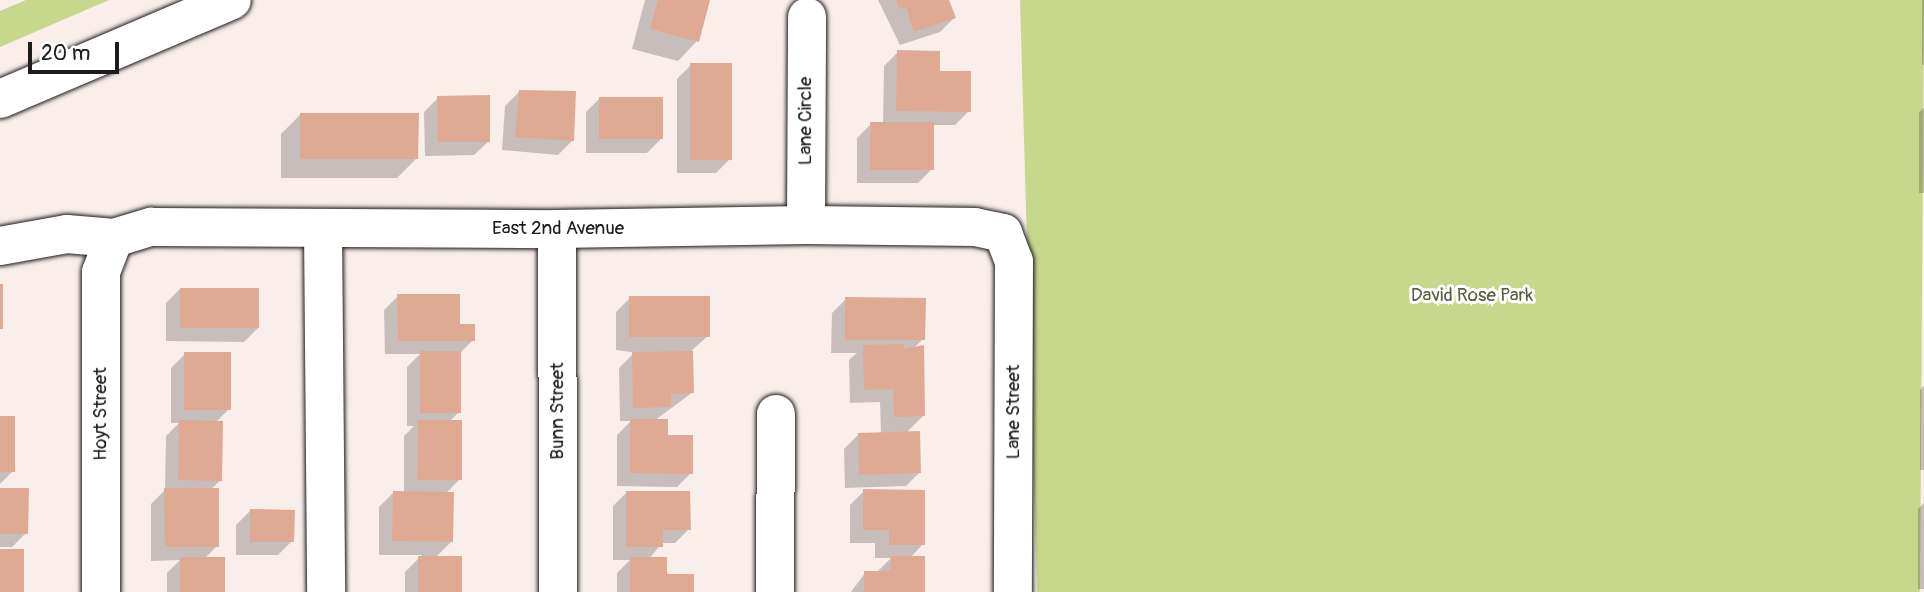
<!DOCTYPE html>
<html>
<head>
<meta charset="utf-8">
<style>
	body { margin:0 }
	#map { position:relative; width:1924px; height:592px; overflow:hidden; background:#f9eeea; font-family:Pangolin,sans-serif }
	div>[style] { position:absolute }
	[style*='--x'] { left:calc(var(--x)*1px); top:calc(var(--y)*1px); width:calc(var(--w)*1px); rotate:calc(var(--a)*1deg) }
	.green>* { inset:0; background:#c7d78b }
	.shadow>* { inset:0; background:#0003 }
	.building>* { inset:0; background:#dfaa94 }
	.roads { filter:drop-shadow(0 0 2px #1c1c1c) drop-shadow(0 0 2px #1c1c1c) }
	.minor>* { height:38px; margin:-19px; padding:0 19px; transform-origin:19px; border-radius:19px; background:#fff }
	.highway>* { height:38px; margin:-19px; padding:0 19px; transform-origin:19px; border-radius:19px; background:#fff }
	span { translate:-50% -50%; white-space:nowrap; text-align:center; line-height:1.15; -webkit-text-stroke:6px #fff; paint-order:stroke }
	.street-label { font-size:19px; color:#1c1c1c }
	.park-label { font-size:19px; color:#585d43 }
	.scale { position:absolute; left:28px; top:42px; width:91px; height:32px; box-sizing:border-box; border:4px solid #1c1c1c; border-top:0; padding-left:9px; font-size:21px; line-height:24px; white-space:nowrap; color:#1c1c1c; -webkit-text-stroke:5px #fff; paint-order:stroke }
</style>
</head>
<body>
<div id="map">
	<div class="green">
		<div style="clip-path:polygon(26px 0,109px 0,0 47px,0 11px)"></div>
		<div style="clip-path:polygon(1020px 0,1924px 0,1920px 592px,1037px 592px)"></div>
	</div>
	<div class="shadow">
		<div style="clip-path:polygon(645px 0,708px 0,697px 41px,678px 61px,632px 49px)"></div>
		<div style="clip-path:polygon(878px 0,948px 0,954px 18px,940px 32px,900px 45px)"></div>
		<div style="clip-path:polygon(1922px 0,1924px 0,1924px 65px,1922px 65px)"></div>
		<div style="clip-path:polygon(898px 52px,938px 72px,969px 111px,955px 125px,932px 125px,932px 169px,918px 183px,857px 183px,857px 138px,871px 124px,883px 124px,884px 66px)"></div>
		<div style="clip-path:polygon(691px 65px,730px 159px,716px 173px,677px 173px,677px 79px)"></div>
		<div style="clip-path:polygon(519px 92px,572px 141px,558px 155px,502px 150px,505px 106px)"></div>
		<div style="clip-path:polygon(438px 98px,489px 141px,474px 155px,425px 156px,424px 112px)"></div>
		<div style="clip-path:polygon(600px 98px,661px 139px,647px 153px,586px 153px,586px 112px)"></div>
		<div style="clip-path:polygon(1924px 108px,1924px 193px,1919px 193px,1919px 112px)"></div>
		<div style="clip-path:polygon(301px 114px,417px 158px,397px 178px,281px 178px,281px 134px)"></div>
		<div style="clip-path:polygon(180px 289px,258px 328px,244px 342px,166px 341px,166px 303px)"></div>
		<div style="clip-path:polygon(398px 296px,459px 326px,473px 340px,459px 354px,459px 412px,449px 422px,460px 479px,446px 493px,452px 541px,435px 558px,460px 592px,405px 592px,405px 572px,422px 555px,379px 555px,379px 507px,393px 493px,404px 493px,404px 436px,414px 426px,407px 426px,407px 367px,420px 354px,385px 354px,384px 310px)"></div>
		<div style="clip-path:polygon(630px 298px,708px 336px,692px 350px,693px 392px,654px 421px,691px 473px,677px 487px,617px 486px,617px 435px,631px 421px,620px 421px,619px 368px,633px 354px,646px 354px,616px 350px,616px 312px)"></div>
		<div style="clip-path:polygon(846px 299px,923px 339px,914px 348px,923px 416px,906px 433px,920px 472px,906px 486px,845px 488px,844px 449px,858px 435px,881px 434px,880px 402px,850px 403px,849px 360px,857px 353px,831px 353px,832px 313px)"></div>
		<div style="clip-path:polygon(185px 354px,229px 409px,215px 423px,221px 480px,211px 489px,217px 546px,204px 559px,223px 592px,167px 592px,167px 573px,180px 560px,151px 561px,151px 504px,165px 490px,166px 436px,179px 423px,171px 423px,171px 368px)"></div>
		<div style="clip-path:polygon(1924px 386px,1924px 470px,1920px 470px,1920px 390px)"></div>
		<div style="clip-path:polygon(0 418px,13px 471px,0 484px)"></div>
		<div style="clip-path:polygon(0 490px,26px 533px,12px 547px,0 547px)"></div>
		<div style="clip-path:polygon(864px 491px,923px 544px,910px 558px,924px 592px,851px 592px,865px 573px,877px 572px,891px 558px,875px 558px,875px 543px,850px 543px,850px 505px)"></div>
		<div style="clip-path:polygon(627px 492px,689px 529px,675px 543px,662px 543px,649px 559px,692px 592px,617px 592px,617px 573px,630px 560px,613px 560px,613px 506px)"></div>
		<div style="clip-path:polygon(1924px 503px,1924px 589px,1918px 589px,1918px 509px)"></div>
		<div style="clip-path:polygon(250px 511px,292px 541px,278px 555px,236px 555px,236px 525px)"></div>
	</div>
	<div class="building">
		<div style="clip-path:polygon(658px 0,710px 0,699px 42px,650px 29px)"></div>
		<div style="clip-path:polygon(896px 0,949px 0,956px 18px,914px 32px,906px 7px,899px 9px)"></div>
		<div style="clip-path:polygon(897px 50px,940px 51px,940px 71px,971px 71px,971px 112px,896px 111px)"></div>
		<div style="clip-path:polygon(690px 63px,732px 63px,732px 160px,690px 160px)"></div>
		<div style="clip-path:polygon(519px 90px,576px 91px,574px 141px,515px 137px)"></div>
		<div style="clip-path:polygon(490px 95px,490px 142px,438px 142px,437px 96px)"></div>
		<div style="clip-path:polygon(599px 97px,663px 97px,663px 139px,599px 139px)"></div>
		<div style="clip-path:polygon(300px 113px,419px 113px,418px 159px,300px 159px)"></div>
		<div style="clip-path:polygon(870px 122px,934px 122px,934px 170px,870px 170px)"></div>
		<div style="clip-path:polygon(0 284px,3px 284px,3px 329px,0 329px)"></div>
		<div style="clip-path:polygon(180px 288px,259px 288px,259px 328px,180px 328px)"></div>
		<div style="clip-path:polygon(397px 294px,460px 294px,460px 324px,475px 324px,475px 341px,398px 341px)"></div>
		<div style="clip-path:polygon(629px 296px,710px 296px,710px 337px,629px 337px)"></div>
		<div style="clip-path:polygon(845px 297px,926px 298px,925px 340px,845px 340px)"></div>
		<div style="clip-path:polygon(904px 344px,904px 349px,924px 345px,925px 416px,894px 417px,893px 389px,864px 390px,863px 345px)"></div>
		<div style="clip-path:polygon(420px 351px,461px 351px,461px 413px,420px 413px)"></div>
		<div style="clip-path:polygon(693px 351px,694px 393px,671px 394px,671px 407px,633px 408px,632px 352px)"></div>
		<div style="clip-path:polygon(184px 352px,231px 352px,231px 410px,184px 410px)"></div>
		<div style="clip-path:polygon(0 416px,15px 416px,15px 472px,0 472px)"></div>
		<div style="clip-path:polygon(630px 419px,668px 419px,668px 435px,693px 435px,693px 474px,630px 473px)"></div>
		<div style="clip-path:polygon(179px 420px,223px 421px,222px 481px,178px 480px)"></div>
		<div style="clip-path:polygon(418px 420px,462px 420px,462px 480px,417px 480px)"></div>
		<div style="clip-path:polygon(920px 431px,921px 473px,859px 475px,858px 433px)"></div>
		<div style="clip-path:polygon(0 488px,29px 488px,28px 534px,0 534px)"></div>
		<div style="clip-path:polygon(164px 488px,219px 488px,219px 547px,165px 547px)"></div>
		<div style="clip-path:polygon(863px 489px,925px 490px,925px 545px,889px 545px,889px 530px,863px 530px)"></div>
		<div style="clip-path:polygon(393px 491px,454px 492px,453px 542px,392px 541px)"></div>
		<div style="clip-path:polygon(626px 491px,690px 491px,691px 530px,663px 530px,663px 547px,626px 547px)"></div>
		<div style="clip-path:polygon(250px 509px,295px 510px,294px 542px,250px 542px)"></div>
		<div style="clip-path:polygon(0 549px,24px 549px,24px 592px,0 592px)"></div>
		<div style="clip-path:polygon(418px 556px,462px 556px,462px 592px,418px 592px)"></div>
		<div style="clip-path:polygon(891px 556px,925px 556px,925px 592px,864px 592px,864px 571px,891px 571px)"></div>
		<div style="clip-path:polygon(180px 557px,225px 557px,225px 592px,180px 592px)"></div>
		<div style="clip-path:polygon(630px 557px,667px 557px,667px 574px,694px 574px,694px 592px,630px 592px)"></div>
	</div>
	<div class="roads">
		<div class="minor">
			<div style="--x:806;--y:225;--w:208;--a:-89.7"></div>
			<div style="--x:323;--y:228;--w:364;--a:89.5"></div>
			<div style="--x:557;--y:229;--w:363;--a:89.8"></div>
			<div style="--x:0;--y:246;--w:68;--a:-10.2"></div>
			<div style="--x:67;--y:234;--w:47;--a:4.9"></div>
			<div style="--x:114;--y:238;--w:39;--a:-17"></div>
			<div style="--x:151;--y:227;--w:406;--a:0.3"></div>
			<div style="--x:557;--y:229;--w:249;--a:-0.9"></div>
			<div style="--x:806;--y:225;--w:169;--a:0.7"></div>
			<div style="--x:975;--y:227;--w:29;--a:12"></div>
			<div style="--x:1003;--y:233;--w:30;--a:69"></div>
			<div style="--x:1014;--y:261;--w:331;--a:90.2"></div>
			<div style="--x:101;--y:592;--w:320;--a:-90"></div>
			<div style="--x:101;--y:272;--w:36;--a:-69"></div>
			<div style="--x:775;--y:592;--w:178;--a:-89.7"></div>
		</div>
		<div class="highway">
			<div style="--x:0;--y:99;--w:252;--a:-23.1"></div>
		</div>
	</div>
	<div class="street-label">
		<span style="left:806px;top:121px;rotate:-90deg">Lane Circle</span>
		<span style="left:558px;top:229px">East 2nd Avenue</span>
		<span style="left:558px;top:411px;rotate:-90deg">Bunn Street</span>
		<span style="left:1014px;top:412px;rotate:-90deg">Lane Street</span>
		<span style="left:101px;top:414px;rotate:-90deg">Hoyt Street</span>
	</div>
	<div class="park-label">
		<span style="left:1472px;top:296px">David Rose Park</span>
	</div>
	<div class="scale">20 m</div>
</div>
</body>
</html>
